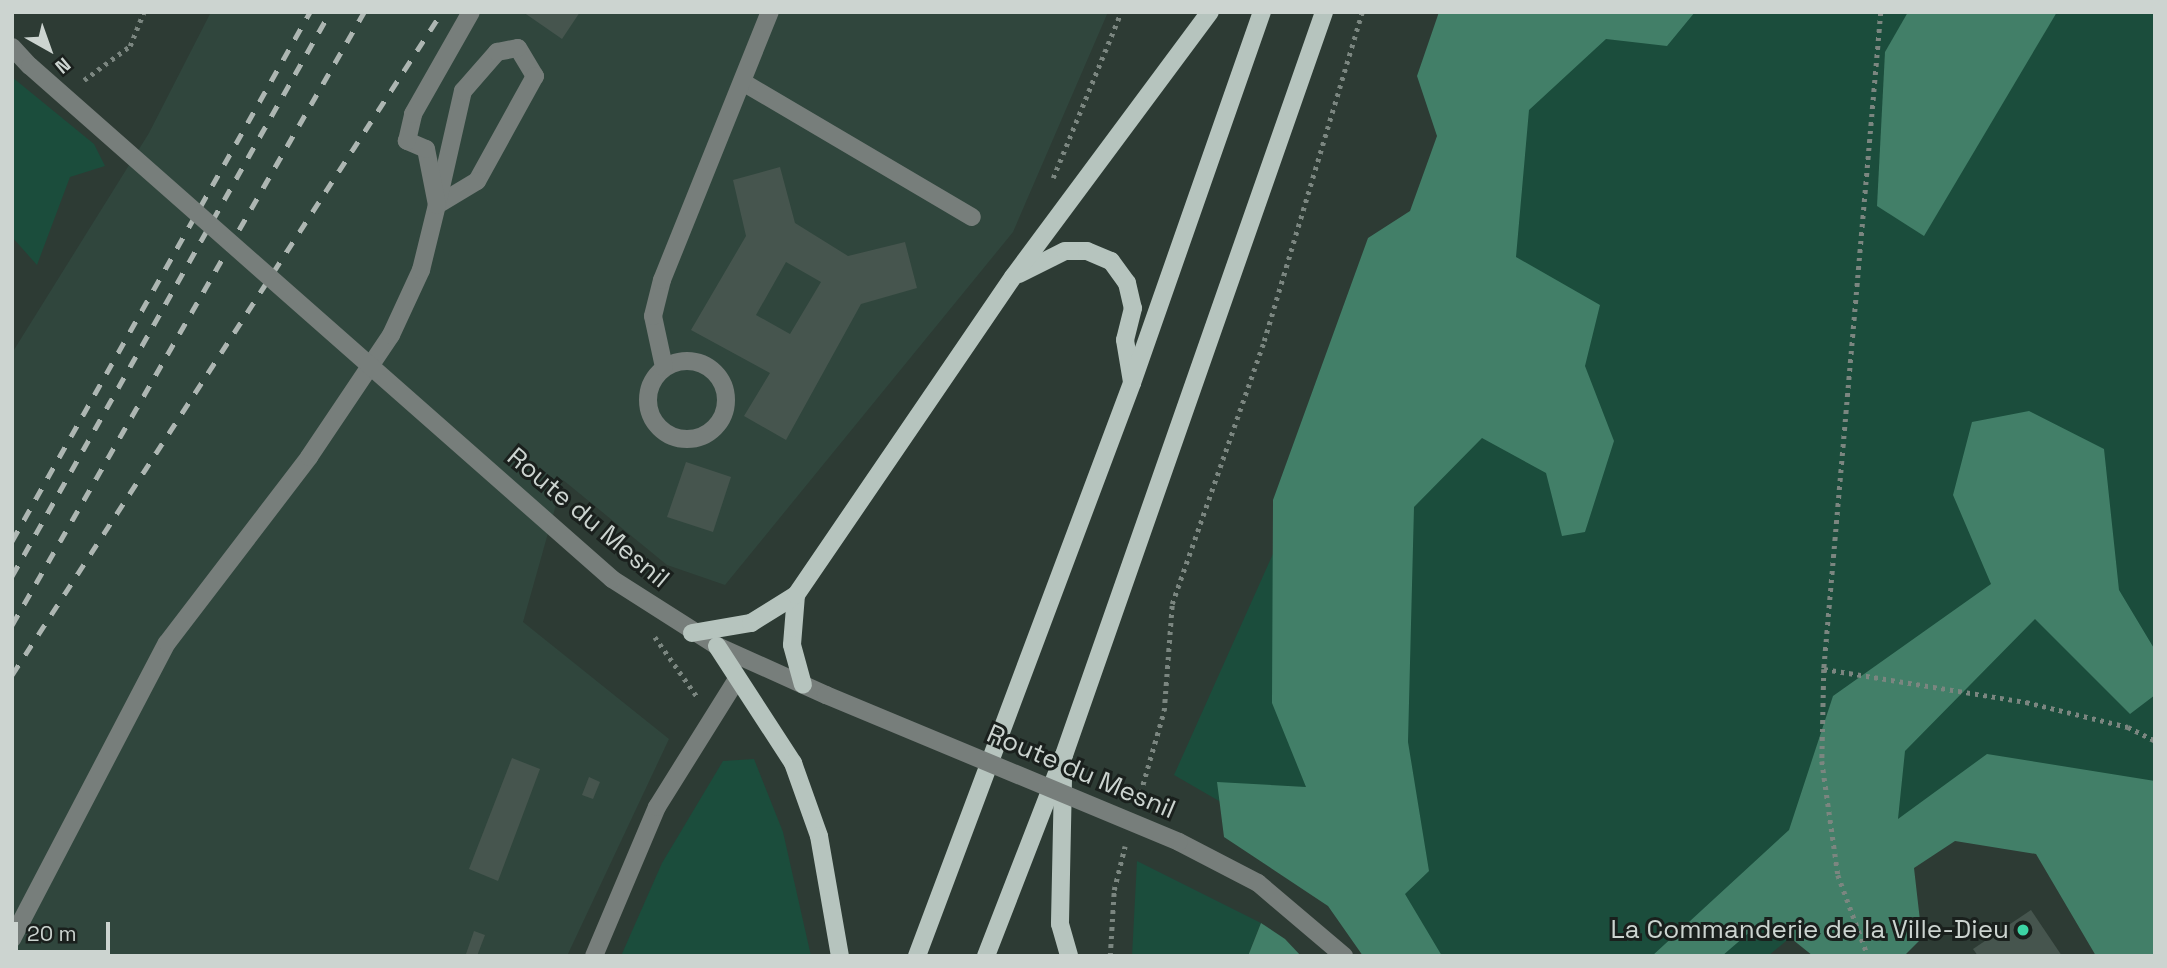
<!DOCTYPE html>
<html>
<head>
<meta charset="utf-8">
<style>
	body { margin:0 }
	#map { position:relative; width:2167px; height:968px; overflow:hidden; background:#2d3b34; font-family:"Space Grotesk",sans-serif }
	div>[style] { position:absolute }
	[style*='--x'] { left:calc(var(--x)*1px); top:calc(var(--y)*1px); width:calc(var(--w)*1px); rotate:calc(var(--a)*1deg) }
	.built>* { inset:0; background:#30463d }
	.green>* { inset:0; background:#1b4d3c }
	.forest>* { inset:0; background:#427f68 }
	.building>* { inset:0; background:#46554e }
	.path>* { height:4.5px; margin-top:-2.25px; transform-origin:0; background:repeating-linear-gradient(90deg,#7b8680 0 3.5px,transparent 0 8.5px) }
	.minor>* { height:18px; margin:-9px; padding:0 9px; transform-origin:9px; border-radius:9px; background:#777e7b }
	.minor>.ring { margin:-9px; padding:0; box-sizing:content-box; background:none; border:18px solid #777e7b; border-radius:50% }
	.major>* { height:18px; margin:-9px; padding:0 9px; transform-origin:9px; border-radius:9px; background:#b6c4be }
	.rail>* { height:5px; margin-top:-2.5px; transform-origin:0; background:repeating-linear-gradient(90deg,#adb6b2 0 12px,transparent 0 24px) }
	.minor-bridge>* { height:18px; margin:-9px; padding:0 9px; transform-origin:9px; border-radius:9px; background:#777e7b }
	.dots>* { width:19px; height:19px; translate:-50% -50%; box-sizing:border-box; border:4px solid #1a201d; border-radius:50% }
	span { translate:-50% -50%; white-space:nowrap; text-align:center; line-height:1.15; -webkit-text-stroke:6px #1a201d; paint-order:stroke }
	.street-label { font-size:26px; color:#ccd4d0 }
	.poi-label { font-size:26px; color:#ccd4d0 }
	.right { translate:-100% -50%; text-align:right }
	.frame { position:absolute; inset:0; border:14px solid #ccd4d0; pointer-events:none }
	.north { position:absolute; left:14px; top:14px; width:70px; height:70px; -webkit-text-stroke:5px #1a201d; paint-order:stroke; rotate:140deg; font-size:19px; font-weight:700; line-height:28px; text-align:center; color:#ccd4d0 }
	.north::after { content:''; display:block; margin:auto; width:24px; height:32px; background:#ccd4d0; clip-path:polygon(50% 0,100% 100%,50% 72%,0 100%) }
	.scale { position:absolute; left:14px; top:922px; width:96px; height:32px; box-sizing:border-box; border:4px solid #ccd4d0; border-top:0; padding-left:9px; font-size:21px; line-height:24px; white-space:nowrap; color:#ccd4d0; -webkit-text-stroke:5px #1a201d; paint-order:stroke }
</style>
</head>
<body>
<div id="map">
	<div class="built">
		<div style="clip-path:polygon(211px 12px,1108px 12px,1013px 232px,725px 585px,667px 565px,563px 480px,523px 622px,669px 739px,567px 956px,12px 956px,12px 353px,149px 133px)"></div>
	</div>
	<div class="green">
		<div style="clip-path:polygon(1501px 12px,2155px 12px,2155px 945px,1983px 778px,1768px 956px,1378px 956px,1306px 851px,1174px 775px,1448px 163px)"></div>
		<div style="clip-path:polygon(12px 77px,94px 144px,105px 166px,70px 177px,37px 265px,12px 237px)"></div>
		<div style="clip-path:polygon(754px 759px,783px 832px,811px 956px,621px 956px,662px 863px,723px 761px)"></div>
		<div style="clip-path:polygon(1137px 861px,1261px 923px,1248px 956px,1132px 956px)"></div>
	</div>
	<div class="forest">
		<div style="clip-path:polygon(1439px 12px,1695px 12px,1667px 46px,1606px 39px,1529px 110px,1516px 257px,1600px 305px,1585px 366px,1614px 441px,1585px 532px,1562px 536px,1546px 473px,1482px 438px,1414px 507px,1408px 742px,1429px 871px,1405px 894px,1442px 956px,1363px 956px,1328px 906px,1224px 837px,1217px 782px,1306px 787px,1272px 703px,1273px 500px,1368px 238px,1410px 211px,1437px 136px,1417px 76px)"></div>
		<div style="clip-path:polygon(1908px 12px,2057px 12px,1924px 236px,1877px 206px,1885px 52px)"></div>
		<div style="clip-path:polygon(2029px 411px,2104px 449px,2119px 590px,2155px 650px,2155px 695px,2130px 714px,2035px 619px,1905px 751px,1898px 819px,1987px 754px,2155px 781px,2155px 956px,2096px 956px,2036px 854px,1955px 841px,1914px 868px,1922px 938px,1904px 956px,1813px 956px,1766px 918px,1722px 956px,1652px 956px,1789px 830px,1833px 696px,1991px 584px,1953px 495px,1972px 422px)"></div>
		<div style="clip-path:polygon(1261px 923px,1285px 939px,1301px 956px,1248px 956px)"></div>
	</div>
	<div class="building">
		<div style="clip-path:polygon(523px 12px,580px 12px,562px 39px)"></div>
		<div style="clip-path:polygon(evenodd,780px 167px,795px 223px,848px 256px,905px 242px,917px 288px,861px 304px,786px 440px,744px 416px,770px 373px,691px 330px,746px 236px,733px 180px,780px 167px,786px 262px,821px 282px,790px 334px,756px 315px,786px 262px)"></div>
		<div style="clip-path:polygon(686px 462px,731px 477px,713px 532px,667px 517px)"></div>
		<div style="clip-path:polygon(512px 758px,540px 769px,498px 881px,469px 869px)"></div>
		<div style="clip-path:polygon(589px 777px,600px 782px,593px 799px,582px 795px)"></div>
		<div style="clip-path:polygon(2031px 910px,2062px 956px,1978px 956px,1973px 949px)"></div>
		<div style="clip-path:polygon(474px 931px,485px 935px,477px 956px,466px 954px)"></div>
	</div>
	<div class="path">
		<div style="--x:1881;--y:12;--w:659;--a:94.96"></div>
		<div style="--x:1824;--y:669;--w:205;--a:9.3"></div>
		<div style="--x:2026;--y:702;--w:105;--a:13.8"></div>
		<div style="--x:2128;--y:727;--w:30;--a:27"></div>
		<div style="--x:84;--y:80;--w:57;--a:-36.5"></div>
		<div style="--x:130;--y:46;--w:37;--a:-68"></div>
		<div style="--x:1053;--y:178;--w:179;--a:-67.7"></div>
		<div style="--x:655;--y:637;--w:75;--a:54.8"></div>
		<div style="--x:1824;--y:669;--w:92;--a:91.2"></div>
		<div style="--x:1822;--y:761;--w:115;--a:82"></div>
		<div style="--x:1838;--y:875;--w:86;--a:69.7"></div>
		<div style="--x:1138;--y:801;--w:94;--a:-73.9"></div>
		<div style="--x:1164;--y:711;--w:107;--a:-85.7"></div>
		<div style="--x:1172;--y:604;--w:279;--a:-70.7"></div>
		<div style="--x:1264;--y:341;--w:343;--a:-73.4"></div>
		<div style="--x:1110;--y:956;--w:66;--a:-86.5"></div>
		<div style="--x:1114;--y:890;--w:45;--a:-76"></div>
	</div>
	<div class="minor">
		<div style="--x:12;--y:47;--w:26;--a:47"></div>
		<div style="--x:518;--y:48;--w:33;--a:59"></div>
		<div style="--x:535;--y:76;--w:120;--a:118.9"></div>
		<div style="--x:477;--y:181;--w:47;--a:149"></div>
		<div style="--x:437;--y:205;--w:117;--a:-77.2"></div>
		<div style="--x:463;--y:91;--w:52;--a:-48.9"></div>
		<div style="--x:497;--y:52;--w:21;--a:-11"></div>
		<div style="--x:746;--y:84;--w:262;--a:30.5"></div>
		<div class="ring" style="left:648px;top:361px;width:60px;height:60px"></div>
		<div style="--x:664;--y:367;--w:52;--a:-102.2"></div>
		<div style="--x:653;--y:316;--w:37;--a:-76"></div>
		<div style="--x:662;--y:280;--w:289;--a:-68.1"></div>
		<div style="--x:612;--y:579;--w:125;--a:32.5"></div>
		<div style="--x:717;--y:646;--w:120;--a:24.2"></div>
		<div style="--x:1179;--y:842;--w:89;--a:27.4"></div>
		<div style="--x:1258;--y:883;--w:113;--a:40.3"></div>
		<div style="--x:12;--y:939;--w:334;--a:-62.4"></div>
		<div style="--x:167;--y:643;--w:234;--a:-52.6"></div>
		<div style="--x:309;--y:457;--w:147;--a:-56.1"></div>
		<div style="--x:391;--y:335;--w:72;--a:-65.2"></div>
		<div style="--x:421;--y:270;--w:67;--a:-76.2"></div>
		<div style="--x:437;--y:205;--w:57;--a:-101.1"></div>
		<div style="--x:426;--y:149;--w:21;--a:-157"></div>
		<div style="--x:407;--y:141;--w:28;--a:-77"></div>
		<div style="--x:413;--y:114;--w:117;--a:-60.4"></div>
		<div style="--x:594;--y:956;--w:162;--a:-67.1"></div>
		<div style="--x:657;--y:807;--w:151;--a:-58"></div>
	</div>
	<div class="major">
		<div style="--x:1019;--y:274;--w:51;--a:-26.6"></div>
		<div style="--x:1065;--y:251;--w:22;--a:0"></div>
		<div style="--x:1087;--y:251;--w:26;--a:23"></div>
		<div style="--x:1111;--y:261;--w:27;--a:54"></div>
		<div style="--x:1127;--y:283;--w:26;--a:77"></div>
		<div style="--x:1133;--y:308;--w:33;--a:104"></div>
		<div style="--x:1125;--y:340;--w:43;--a:80.5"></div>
		<div style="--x:796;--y:595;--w:50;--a:94.6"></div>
		<div style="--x:792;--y:645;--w:41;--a:74.6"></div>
		<div style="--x:692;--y:633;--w:60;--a:-9.6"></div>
		<div style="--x:751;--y:623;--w:53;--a:-31.9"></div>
		<div style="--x:796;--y:595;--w:385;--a:-55.7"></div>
		<div style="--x:1013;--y:277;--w:330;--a:-53.4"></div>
		<div style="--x:717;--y:646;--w:140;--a:57"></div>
		<div style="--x:793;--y:763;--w:77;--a:70.4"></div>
		<div style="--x:819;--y:836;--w:122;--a:80.1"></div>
		<div style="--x:1063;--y:779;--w:145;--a:91.2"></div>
		<div style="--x:1060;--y:924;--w:33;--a:74"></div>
		<div style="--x:917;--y:956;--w:612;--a:-69.43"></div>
		<div style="--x:1132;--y:383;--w:393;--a:-70.7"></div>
		<div style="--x:986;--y:956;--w:216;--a:-68.8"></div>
		<div style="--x:1064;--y:755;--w:787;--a:-70.71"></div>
	</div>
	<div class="rail">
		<div style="--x:12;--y:541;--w:607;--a:-60.61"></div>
		<div style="--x:12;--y:576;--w:647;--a:-60.58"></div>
		<div style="--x:12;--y:625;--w:707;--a:-60.13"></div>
		<div style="--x:12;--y:675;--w:790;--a:-57.03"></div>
	</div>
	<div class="minor-bridge">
		<div style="--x:30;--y:66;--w:776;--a:41.39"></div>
		<div style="--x:826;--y:695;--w:382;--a:22.6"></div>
	</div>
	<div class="dots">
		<div style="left:2023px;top:930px;background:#3cd4a4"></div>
	</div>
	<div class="street-label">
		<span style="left:588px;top:518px;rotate:40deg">Route du Mesnil</span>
		<span style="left:1081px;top:772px;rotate:23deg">Route du Mesnil</span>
	</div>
	<div class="poi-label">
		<span class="right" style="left:2009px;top:930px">La Commanderie de la Ville-Dieu</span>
	</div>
	<div class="frame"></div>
	<div class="north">N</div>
	<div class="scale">20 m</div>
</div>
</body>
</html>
